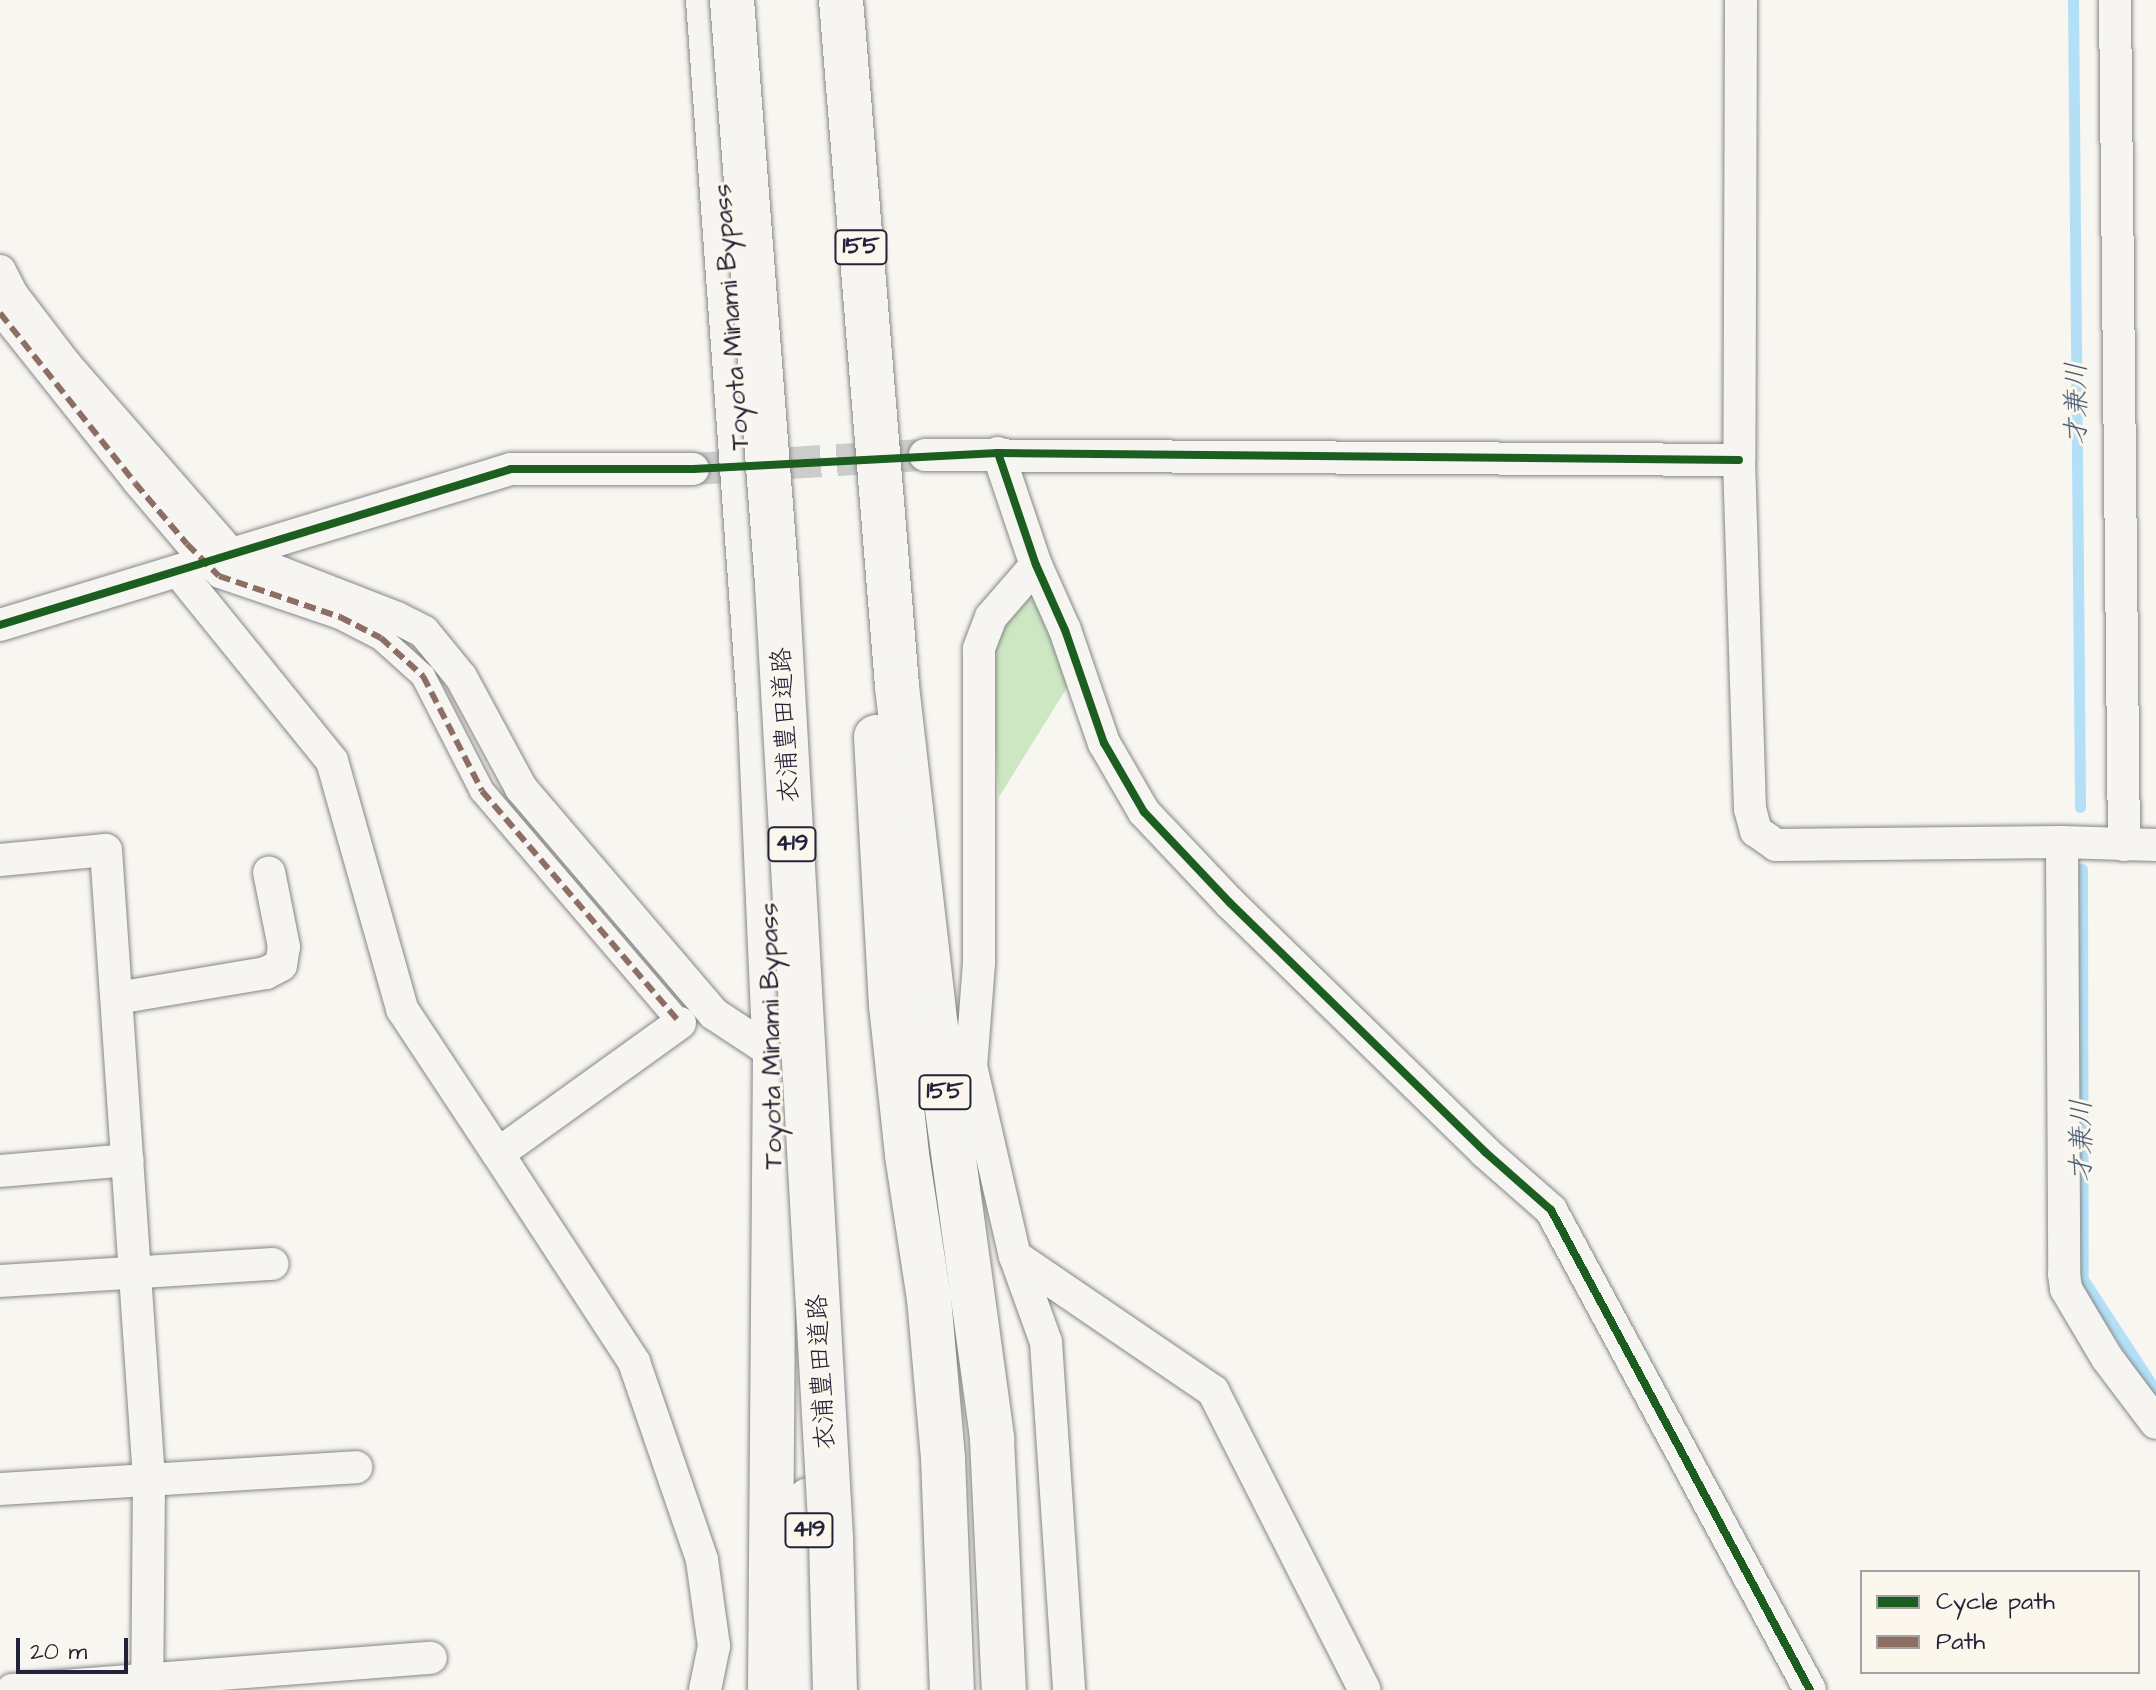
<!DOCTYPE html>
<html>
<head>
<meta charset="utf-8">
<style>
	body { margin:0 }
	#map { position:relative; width:2156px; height:1690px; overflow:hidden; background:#f8f6f0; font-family:"Architects Daughter","Klee One",sans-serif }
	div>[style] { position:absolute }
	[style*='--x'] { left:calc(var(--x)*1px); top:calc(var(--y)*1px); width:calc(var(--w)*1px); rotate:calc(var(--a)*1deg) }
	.green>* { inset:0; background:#cce7c2 }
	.stream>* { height:11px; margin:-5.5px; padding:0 5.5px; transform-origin:5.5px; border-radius:5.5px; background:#b3e0f6 }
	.minor-tunnel>* { height:32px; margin-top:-16px; transform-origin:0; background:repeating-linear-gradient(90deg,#cdcccc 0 32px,transparent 0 48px) }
	.roads { filter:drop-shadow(0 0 2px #878688) drop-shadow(0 0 2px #878688) }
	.pedestrian>* { height:24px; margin:-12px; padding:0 12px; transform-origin:12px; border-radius:12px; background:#f6f5f1 }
	.minor>* { height:32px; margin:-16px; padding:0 16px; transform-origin:16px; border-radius:16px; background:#f6f5f1 }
	.trunk>* { height:44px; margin:-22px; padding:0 22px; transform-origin:22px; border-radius:22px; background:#f6f5f1 }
	.bridges { filter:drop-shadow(0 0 2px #878688) drop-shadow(0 0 2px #878688) }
	.trunk-bridge>* { height:44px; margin:-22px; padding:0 22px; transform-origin:22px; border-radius:22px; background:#f6f5f1 }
	.quiet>* { height:6px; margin-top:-3px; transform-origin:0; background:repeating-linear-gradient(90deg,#8d6e63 0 12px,transparent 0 18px) }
	.cycleway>* { height:8px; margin:-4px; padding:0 4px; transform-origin:4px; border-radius:4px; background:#1b5e20 }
	span { translate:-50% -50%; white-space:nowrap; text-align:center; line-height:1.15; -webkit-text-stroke:6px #fbf7ec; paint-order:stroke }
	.shield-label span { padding:2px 6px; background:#fbf7ec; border:2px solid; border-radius:6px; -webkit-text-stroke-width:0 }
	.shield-label { font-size:24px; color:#22223b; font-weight:700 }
	.street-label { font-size:26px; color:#22223b }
	.water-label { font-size:28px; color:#455874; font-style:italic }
	.legend { position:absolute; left:1860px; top:1570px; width:280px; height:104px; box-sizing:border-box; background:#fbf7ec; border:2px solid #a4a2a5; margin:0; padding:10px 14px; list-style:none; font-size:24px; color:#22223b }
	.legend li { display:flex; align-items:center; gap:16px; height:40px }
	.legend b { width:40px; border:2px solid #a4a2a5 }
	.scale { position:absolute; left:16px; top:1638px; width:112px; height:36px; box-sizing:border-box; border:4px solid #22223b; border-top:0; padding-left:10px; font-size:24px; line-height:28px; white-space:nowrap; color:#22223b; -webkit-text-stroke:6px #fbf7ec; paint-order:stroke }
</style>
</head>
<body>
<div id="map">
	<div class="green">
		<div style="clip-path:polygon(1024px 598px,1040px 603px,1068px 686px,999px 797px,990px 659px,1001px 625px)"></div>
	</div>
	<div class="stream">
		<div style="--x:2073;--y:0;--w:807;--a:89.5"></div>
		<div style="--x:2082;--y:869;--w:410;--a:89.9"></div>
		<div style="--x:2083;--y:1279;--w:134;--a:56.9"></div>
	</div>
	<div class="minor-tunnel">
		<div style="--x:693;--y:469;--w:232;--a:-3.5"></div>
	</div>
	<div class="roads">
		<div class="pedestrian">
			<div style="--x:0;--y:313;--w:217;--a:51.5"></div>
			<div style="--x:135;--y:483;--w:80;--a:49.6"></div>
			<div style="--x:187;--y:544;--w:45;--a:45"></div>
			<div style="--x:219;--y:576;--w:128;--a:18.7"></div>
			<div style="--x:340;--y:617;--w:46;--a:27.1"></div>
			<div style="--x:381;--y:638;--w:57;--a:42.1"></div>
			<div style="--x:423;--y:676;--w:129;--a:62.8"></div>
			<div style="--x:482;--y:791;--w:305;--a:49.5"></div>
		</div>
		<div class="minor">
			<div style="--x:1741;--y:0;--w:460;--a:90.2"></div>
			<div style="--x:1739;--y:460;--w:349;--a:88.2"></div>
			<div style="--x:1750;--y:809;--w:23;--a:75"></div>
			<div style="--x:1756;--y:831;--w:24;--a:35"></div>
			<div style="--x:1776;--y:845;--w:286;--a:-0.6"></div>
			<div style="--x:2062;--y:842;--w:94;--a:1.8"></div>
			<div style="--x:2115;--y:0;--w:845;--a:89.39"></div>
			<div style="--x:0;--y:271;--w:28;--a:63"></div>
			<div style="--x:13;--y:296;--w:86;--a:52.6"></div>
			<div style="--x:65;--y:364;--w:251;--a:48.9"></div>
			<div style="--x:230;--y:553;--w:179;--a:21.3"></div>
			<div style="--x:397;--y:618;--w:30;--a:27"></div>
			<div style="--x:424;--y:632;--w:58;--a:50.6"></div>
			<div style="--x:461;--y:677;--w:126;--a:61.6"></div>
			<div style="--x:521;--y:788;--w:297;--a:49.5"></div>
			<div style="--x:714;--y:1014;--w:73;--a:33.3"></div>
			<div style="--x:998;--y:453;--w:118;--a:71.3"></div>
			<div style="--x:1036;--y:565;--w:71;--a:66"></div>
			<div style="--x:1065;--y:630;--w:120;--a:71"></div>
			<div style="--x:1104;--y:743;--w:80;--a:59.9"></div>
			<div style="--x:1144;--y:812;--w:125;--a:46.6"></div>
			<div style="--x:1230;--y:903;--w:356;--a:44.3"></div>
			<div style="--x:1485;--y:1152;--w:88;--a:41.3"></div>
			<div style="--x:1551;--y:1210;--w:545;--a:61.65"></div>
			<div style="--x:925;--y:455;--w:814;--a:0.35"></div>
			<div style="--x:1036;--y:565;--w:69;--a:130.9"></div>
			<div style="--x:991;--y:617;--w:34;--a:111"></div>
			<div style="--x:979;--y:649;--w:314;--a:90"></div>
			<div style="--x:979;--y:963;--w:103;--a:94.4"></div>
			<div style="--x:971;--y:1066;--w:195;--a:77"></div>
			<div style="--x:1015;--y:1256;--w:91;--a:70.2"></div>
			<div style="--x:1046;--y:1342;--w:349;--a:86.2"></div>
			<div style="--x:179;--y:572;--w:243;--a:51"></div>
			<div style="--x:332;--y:761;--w:258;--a:74.2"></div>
			<div style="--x:402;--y:1009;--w:174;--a:56.5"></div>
			<div style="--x:0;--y:625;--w:534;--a:-16.98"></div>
			<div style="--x:511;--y:469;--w:182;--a:0"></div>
			<div style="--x:2062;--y:842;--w:432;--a:89.7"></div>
			<div style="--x:2064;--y:1274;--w:15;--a:82"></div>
			<div style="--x:2066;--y:1289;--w:80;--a:59.3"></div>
			<div style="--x:2107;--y:1358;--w:81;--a:53"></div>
			<div style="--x:0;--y:860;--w:106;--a:-5.4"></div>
			<div style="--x:106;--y:850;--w:630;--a:86.09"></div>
			<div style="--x:149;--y:1479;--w:211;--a:90.5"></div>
			<div style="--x:117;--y:998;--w:151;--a:-9.5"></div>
			<div style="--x:266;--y:973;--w:17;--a:-28"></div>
			<div style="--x:281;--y:965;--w:18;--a:-81"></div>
			<div style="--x:284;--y:947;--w:76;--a:-101.3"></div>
			<div style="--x:680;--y:1023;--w:224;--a:144.3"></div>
			<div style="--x:498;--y:1154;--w:249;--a:56.8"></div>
			<div style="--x:634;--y:1362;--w:209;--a:71"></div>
			<div style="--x:702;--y:1560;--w:87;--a:82.1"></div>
			<div style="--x:714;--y:1646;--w:45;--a:101.6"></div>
			<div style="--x:0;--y:1171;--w:128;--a:-4.9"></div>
			<div style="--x:1015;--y:1256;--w:240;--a:34.3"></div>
			<div style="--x:1213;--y:1391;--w:335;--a:63.1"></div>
			<div style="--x:0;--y:1281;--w:273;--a:-3.6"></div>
			<div style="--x:0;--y:1489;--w:357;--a:-3.5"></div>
			<div style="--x:12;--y:1690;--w:420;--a:-4.4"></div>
		</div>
		<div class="trunk">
			<div style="--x:708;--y:0;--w:719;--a:85.85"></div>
			<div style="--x:760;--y:717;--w:337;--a:87.5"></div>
			<div style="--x:775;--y:1054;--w:636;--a:90.45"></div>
			<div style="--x:841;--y:0;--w:688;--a:85.33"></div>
			<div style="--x:897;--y:686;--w:344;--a:83.5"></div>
			<div style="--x:936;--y:1028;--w:415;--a:82.2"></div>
			<div style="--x:992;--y:1439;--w:251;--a:87.3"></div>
			<div style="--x:876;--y:737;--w:268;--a:86.8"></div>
			<div style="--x:891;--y:1005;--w:151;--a:83.9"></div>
			<div style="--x:907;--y:1155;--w:145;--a:81.3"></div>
			<div style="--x:929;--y:1298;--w:161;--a:85"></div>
			<div style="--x:943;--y:1458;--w:232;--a:87.8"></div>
			<div style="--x:809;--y:1500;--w:190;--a:89.7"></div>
		</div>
	</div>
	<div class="bridges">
		<div class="trunk-bridge">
			<div style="--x:732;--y:0;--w:586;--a:85.59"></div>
			<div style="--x:777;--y:584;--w:957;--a:86.76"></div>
			<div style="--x:831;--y:1539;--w:151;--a:88.5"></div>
		</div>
	</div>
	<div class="quiet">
		<div style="--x:0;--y:313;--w:217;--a:51.5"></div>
		<div style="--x:135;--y:483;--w:80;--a:49.6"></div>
		<div style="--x:187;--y:544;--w:45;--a:45"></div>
		<div style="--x:219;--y:576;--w:128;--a:18.7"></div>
		<div style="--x:340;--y:617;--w:46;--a:27.1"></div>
		<div style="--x:381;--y:638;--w:57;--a:42.1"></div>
		<div style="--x:423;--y:676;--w:129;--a:62.8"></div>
		<div style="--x:482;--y:791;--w:305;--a:49.5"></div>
	</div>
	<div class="cycleway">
		<div style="--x:998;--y:453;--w:118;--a:71.3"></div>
		<div style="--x:1036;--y:565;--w:71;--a:66"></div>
		<div style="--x:1065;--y:630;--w:120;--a:71"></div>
		<div style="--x:1104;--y:743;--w:80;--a:59.9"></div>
		<div style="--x:1144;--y:812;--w:125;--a:46.6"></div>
		<div style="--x:1230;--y:903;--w:356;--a:44.3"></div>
		<div style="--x:1485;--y:1152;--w:88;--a:41.3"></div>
		<div style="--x:1551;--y:1210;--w:545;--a:61.65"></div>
		<div style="--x:0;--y:625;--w:534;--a:-16.98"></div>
		<div style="--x:511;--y:469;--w:182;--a:0"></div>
		<div style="--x:693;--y:469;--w:305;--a:-3"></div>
		<div style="--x:998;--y:453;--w:741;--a:0.54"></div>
	</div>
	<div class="shield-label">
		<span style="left:861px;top:247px">155</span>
		<span style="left:792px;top:844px">419</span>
		<span style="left:945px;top:1092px">155</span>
		<span style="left:809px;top:1530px">419</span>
	</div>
	<div class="street-label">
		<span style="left:732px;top:317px;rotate:-94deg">Toyota Minami Bypass</span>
		<span style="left:786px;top:725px;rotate:-93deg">衣浦豊田道路</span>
		<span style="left:772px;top:1036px;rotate:-91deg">Toyota Minami Bypass</span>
		<span style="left:822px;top:1372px;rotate:-93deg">衣浦豊田道路</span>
	</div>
	<div class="water-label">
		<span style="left:2077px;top:404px;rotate:-90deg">才兼川</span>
		<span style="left:2082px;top:1141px;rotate:-90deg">才兼川</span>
	</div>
	<ul class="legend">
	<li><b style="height:10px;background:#1b5e20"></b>Cycle path</li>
	<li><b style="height:10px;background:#8d6e63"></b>Path</li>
	</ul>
	<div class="scale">20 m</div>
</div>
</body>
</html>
